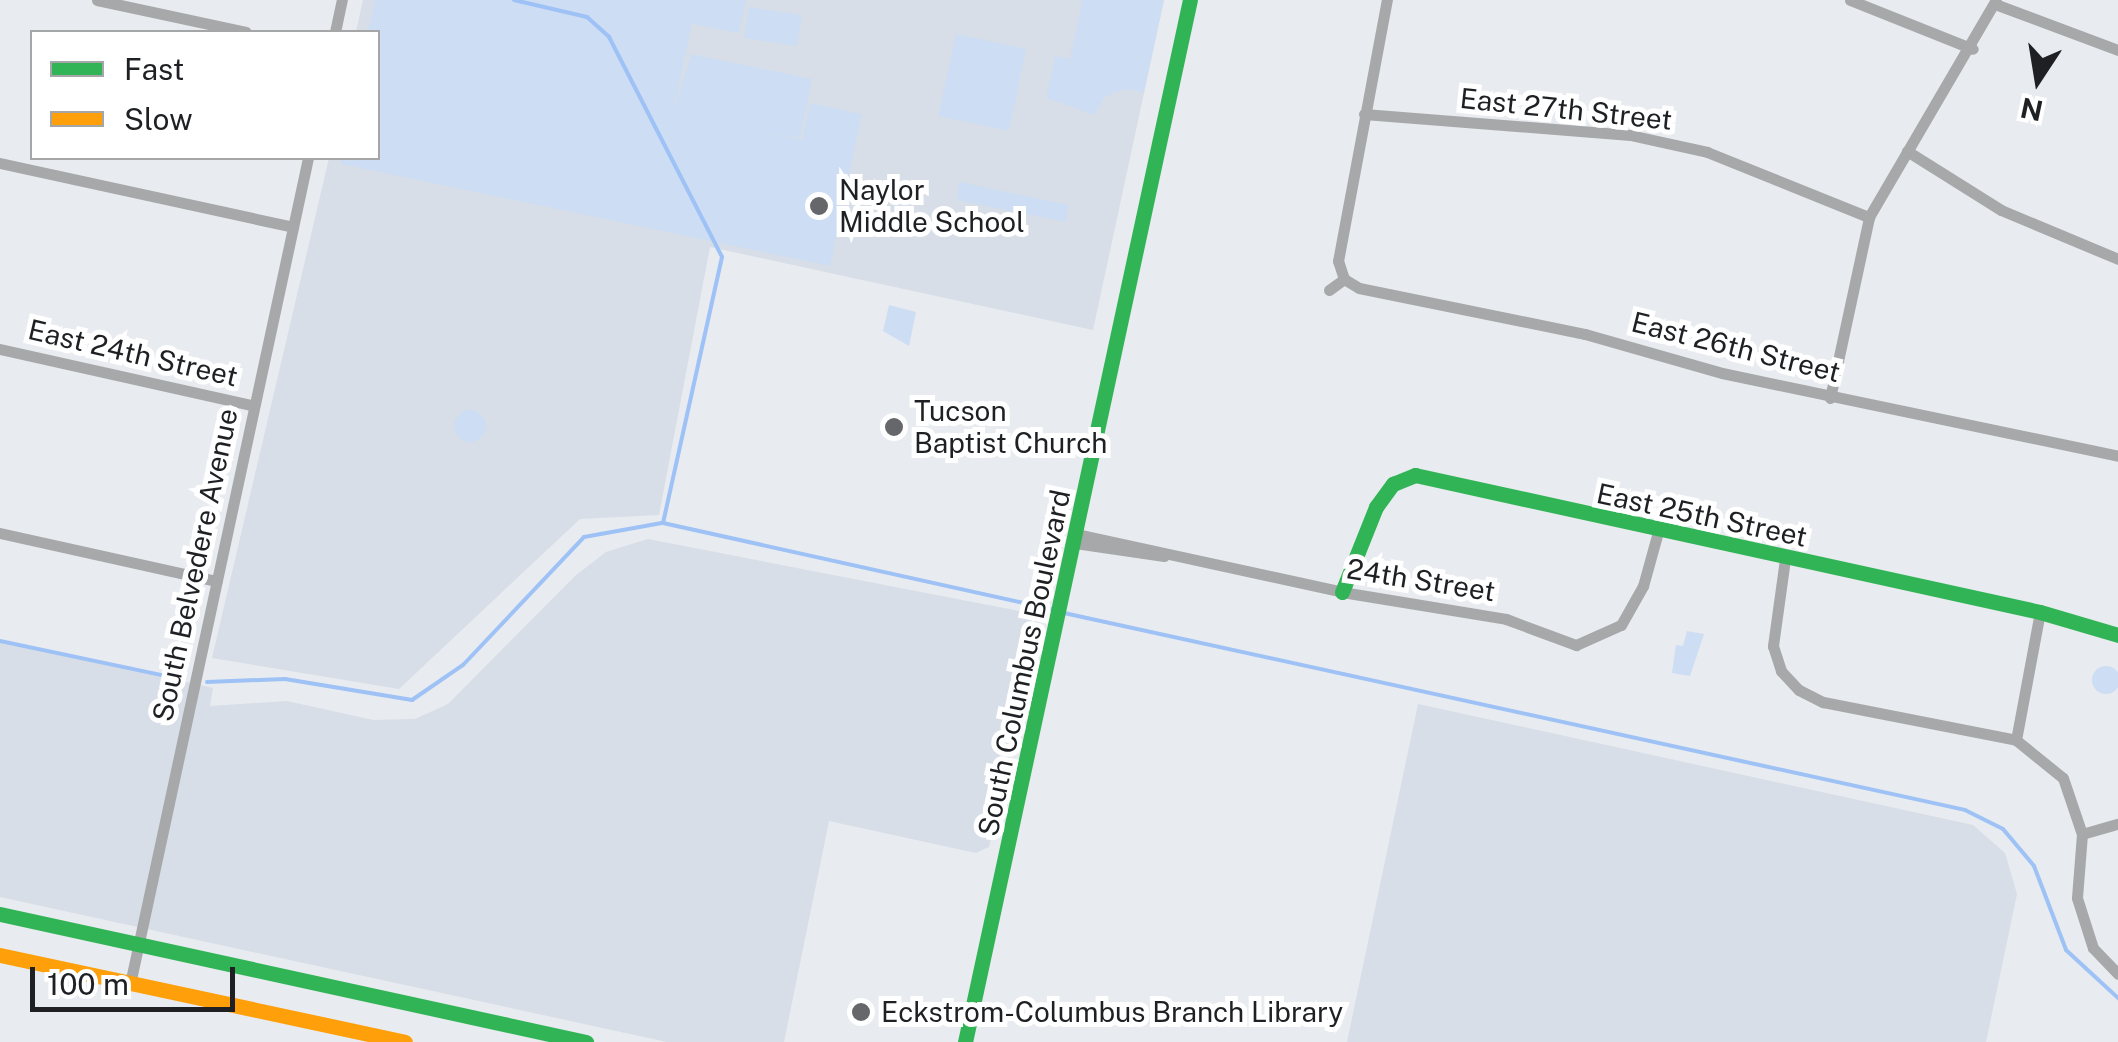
<!DOCTYPE html>
<html>
<head>
<meta charset="utf-8">
<style>
	body { margin:0 }
	#map { position:relative; width:2118px; height:1042px; overflow:hidden; background:#e8ebef; font-family:"Public Sans",sans-serif }
	div>[style] { position:absolute }
	[style*='--x'] { left:calc(var(--x)*1px); top:calc(var(--y)*1px); width:calc(var(--w)*1px); rotate:calc(var(--a)*1deg) }
	.built>* { inset:0; background:#d7dee7 }
	.green>* { inset:0; background:#cdddf3 }
	.round { border-radius:50% }
	.stream>* { height:4px; margin:-2px; padding:0 2px; transform-origin:2px; border-radius:2px; background:#9ec2f5 }
	.street>* { height:11px; margin:-5.5px; padding:0 5.5px; transform-origin:5.5px; border-radius:5.5px; background:#a7a8a9 }
	.fast>* { height:15px; margin:-7.5px; padding:0 7.5px; transform-origin:7.5px; border-radius:7.5px; background:#30b455 }
	.slow>* { height:15px; margin:-7.5px; padding:0 7.5px; transform-origin:7.5px; border-radius:7.5px; background:#ff9f0a }
	.dots>* { width:28px; height:28px; translate:-50% -50%; box-sizing:border-box; border:5px solid #fff; border-radius:50% }
	span { translate:-50% -50%; white-space:nowrap; text-align:center; line-height:1.15; -webkit-text-stroke:10px #fff; paint-order:stroke }
	.street-label { font-size:28px; color:#1e2023 }
	.poi-label { font-size:28px; color:#1e2023 }
	.left { translate:0 -50%; text-align:left }
	.legend { position:absolute; left:30px; top:30px; width:350px; height:130px; box-sizing:border-box; background:#fff; border:2px solid #a5a6a7; margin:0; padding:12px 18px; list-style:none; font-size:30px; color:#1e2023 }
	.legend li { display:flex; align-items:center; gap:20px; height:50px }
	.legend b { width:50px; border:2px solid #a5a6a7 }
	.north { position:absolute; left:1988px; top:30px; width:100px; height:100px; -webkit-text-stroke:8px #fff; paint-order:stroke; rotate:192deg; font-size:28px; font-weight:700; line-height:40px; text-align:center; color:#1e2023 }
	.north::after { content:''; display:block; margin:auto; width:35px; height:45px; background:#1e2023; clip-path:polygon(50% 0,100% 100%,50% 72%,0 100%) }
	.scale { position:absolute; left:30px; top:967px; width:205px; height:45px; box-sizing:border-box; border:5px solid #1e2023; border-top:0; padding-left:12px; font-size:30px; line-height:35px; white-space:nowrap; color:#1e2023; -webkit-text-stroke:8px #fff; paint-order:stroke }
</style>
</head>
<body>
<div id="map">
	<div class="built">
		<div style="clip-path:polygon(363px 0,1164px 0,1093px 330px,710px 247px,659px 515px,580px 519px,399px 689px,212px 658px,329px 158px,378px 158px,378px 32px,356px 32px)"></div>
		<div style="clip-path:polygon(648px 539px,1029px 613px,1042px 624px,989px 847px,976px 853px,829px 821px,784px 1042px,667px 1042px,0 897px,0 640px,213px 688px,210px 706px,287px 701px,373px 720px,415px 719px,448px 704px,575px 576px,606px 552px)"></div>
		<div style="clip-path:polygon(1418px 704px,1973px 825px,2005px 853px,2017px 894px,1986px 1042px,1347px 1042px)"></div>
	</div>
	<div class="green">
		<div style="clip-path:polygon(375px 0,746px 0,739px 33px,692px 24px,673px 113px,691px 54px,812px 79px,800px 138px,767px 132px,802px 140px,810px 103px,862px 114px,830px 266px,341px 164px,342px 158px,378px 158px,378px 32px,368px 32px)"></div>
		<div style="clip-path:polygon(1082px 0,1164px 0,1144px 92px,1124px 89px,1105px 97px,1095px 115px,1046px 98px,1055px 56px,1070px 59px)"></div>
		<div style="clip-path:polygon(749px 7px,802px 15px,797px 46px,744px 38px)"></div>
		<div style="clip-path:polygon(956px 34px,1026px 49px,1009px 131px,938px 116px)"></div>
		<div style="clip-path:polygon(959px 182px,1069px 205px,1066px 222px,957px 200px)"></div>
		<div style="clip-path:polygon(889px 305px,916px 312px,909px 346px,883px 331px)"></div>
		<div class="round" style="left:454px;top:410px;width:32px;height:32px"></div>
		<div style="clip-path:polygon(1687px 631px,1704px 634px,1690px 676px,1672px 673px,1676px 645px,1683px 646px)"></div>
		<div class="round" style="left:2092px;top:666px;width:28px;height:28px"></div>
	</div>
	<div class="stream">
		<div style="--x:514;--y:0;--w:75;--a:13.1"></div>
		<div style="--x:587;--y:17;--w:30;--a:42"></div>
		<div style="--x:609;--y:37;--w:247;--a:62.8"></div>
		<div style="--x:722;--y:257;--w:272;--a:102.5"></div>
		<div style="--x:663;--y:523;--w:402;--a:12.5"></div>
		<div style="--x:1064;--y:613;--w:922;--a:12.33"></div>
		<div style="--x:1965;--y:810;--w:42;--a:26.6"></div>
		<div style="--x:2003;--y:829;--w:48;--a:50"></div>
		<div style="--x:2034;--y:866;--w:90;--a:69.1"></div>
		<div style="--x:2066;--y:950;--w:71;--a:42.7"></div>
		<div style="--x:0;--y:641;--w:180;--a:11.9"></div>
		<div style="--x:207;--y:682;--w:78;--a:-2.2"></div>
		<div style="--x:285;--y:679;--w:129;--a:9.4"></div>
		<div style="--x:412;--y:700;--w:62;--a:-34.5"></div>
		<div style="--x:463;--y:665;--w:176;--a:-46.6"></div>
		<div style="--x:584;--y:537;--w:79;--a:-10.2"></div>
	</div>
	<div class="street">
		<div style="--x:97;--y:0;--w:152;--a:12.1"></div>
		<div style="--x:1850;--y:0;--w:132;--a:21.7"></div>
		<div style="--x:1995;--y:4;--w:131;--a:20.5"></div>
		<div style="--x:335;--y:32;--w:33;--a:-78"></div>
		<div style="--x:1364;--y:114;--w:267;--a:4.5"></div>
		<div style="--x:1630;--y:135;--w:79;--a:12.4"></div>
		<div style="--x:1707;--y:152;--w:175;--a:21.9"></div>
		<div style="--x:1907;--y:151;--w:111;--a:32.1"></div>
		<div style="--x:2001;--y:210;--w:127;--a:22.7"></div>
		<div style="--x:0;--y:163;--w:300;--a:12.3"></div>
		<div style="--x:1344;--y:279;--w:17;--a:31"></div>
		<div style="--x:1359;--y:288;--w:231;--a:11.5"></div>
		<div style="--x:1585;--y:334;--w:142;--a:15.9"></div>
		<div style="--x:1722;--y:373;--w:405;--a:11.8"></div>
		<div style="--x:1329;--y:290;--w:19;--a:-36"></div>
		<div style="--x:1344;--y:279;--w:19;--a:-108"></div>
		<div style="--x:1338;--y:261;--w:266;--a:-79.4"></div>
		<div style="--x:0;--y:349;--w:260;--a:12.6"></div>
		<div style="--x:1830;--y:398;--w:185;--a:-77.8"></div>
		<div style="--x:1869;--y:217;--w:251;--a:-59.7"></div>
		<div style="--x:0;--y:533;--w:222;--a:12.5"></div>
		<div style="--x:1077;--y:534;--w:271;--a:12.3"></div>
		<div style="--x:1342;--y:592;--w:166;--a:9.3"></div>
		<div style="--x:1506;--y:619;--w:75;--a:20.4"></div>
		<div style="--x:1576;--y:645;--w:49;--a:-24"></div>
		<div style="--x:1621;--y:625;--w:45;--a:-60.6"></div>
		<div style="--x:1643;--y:586;--w:56;--a:-74.5"></div>
		<div style="--x:1075;--y:543;--w:90;--a:8.3"></div>
		<div style="--x:1785;--y:559;--w:88;--a:97.9"></div>
		<div style="--x:1773;--y:646;--w:26;--a:72"></div>
		<div style="--x:1781;--y:671;--w:26;--a:47"></div>
		<div style="--x:1799;--y:690;--w:27;--a:27"></div>
		<div style="--x:1823;--y:702;--w:197;--a:11.1"></div>
		<div style="--x:2016;--y:740;--w:60;--a:39"></div>
		<div style="--x:2063;--y:778;--w:59;--a:71.3"></div>
		<div style="--x:2082;--y:834;--w:64;--a:94.5"></div>
		<div style="--x:2077;--y:898;--w:52;--a:72.3"></div>
		<div style="--x:2093;--y:948;--w:36;--a:46"></div>
		<div style="--x:2016;--y:740;--w:130;--a:-79.4"></div>
		<div style="--x:2082;--y:834;--w:37;--a:-16"></div>
		<div style="--x:130;--y:984;--w:845;--a:-77.84"></div>
	</div>
	<div class="fast">
		<div style="--x:1342;--y:592;--w:92;--a:-68.2"></div>
		<div style="--x:1376;--y:507;--w:29;--a:-54"></div>
		<div style="--x:1393;--y:484;--w:24;--a:-22"></div>
		<div style="--x:1415;--y:475;--w:640;--a:12.36"></div>
		<div style="--x:2040;--y:612;--w:81;--a:16.4"></div>
		<div style="--x:0;--y:914;--w:600;--a:12.32"></div>
		<div style="--x:965;--y:1042;--w:1066;--a:-77.82"></div>
	</div>
	<div class="slow">
		<div style="--x:0;--y:955;--w:414;--a:12.1"></div>
	</div>
	<div class="dots">
		<div style="left:819px;top:206px;background:#65676a"></div>
		<div style="left:894px;top:427px;background:#65676a"></div>
		<div style="left:861px;top:1012px;background:#65676a"></div>
	</div>
	<div class="street-label">
		<span style="left:1566px;top:109px;rotate:6deg">East 27th Street</span>
		<span style="left:1736px;top:347px;rotate:14deg">East 26th Street</span>
		<span style="left:133px;top:353px;rotate:13deg">East 24th Street</span>
		<span style="left:1702px;top:515px;rotate:12deg">East 25th Street</span>
		<span style="left:195px;top:565px;rotate:-78deg">South Belvedere Avenue</span>
		<span style="left:1421px;top:580px;rotate:9deg">24th Street</span>
		<span style="left:1024px;top:663px;rotate:-78deg">South Columbus Boulevard</span>
	</div>
	<div class="poi-label">
		<span class="left" style="left:839px;top:206px">Naylor<br>Middle School</span>
		<span class="left" style="left:914px;top:427px">Tucson<br>Baptist Church</span>
		<span class="left" style="left:881px;top:1012px">Eckstrom-Columbus Branch Library</span>
	</div>
	<ul class="legend">
	<li><b style="height:12px;background:#30b455"></b>Fast</li>
	<li><b style="height:12px;background:#ff9f0a"></b>Slow</li>
	</ul>
	<div class="north">N</div>
	<div class="scale">100 m</div>
</div>
</body>
</html>
